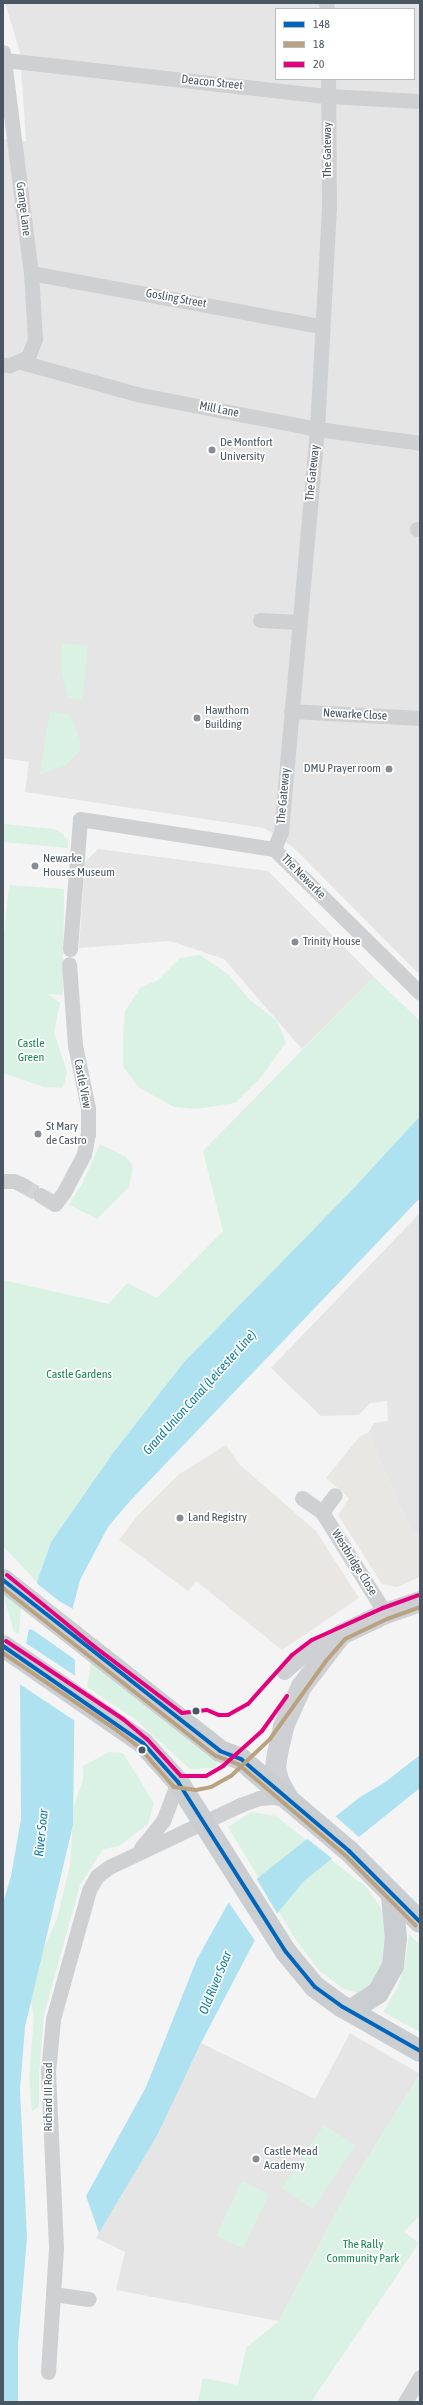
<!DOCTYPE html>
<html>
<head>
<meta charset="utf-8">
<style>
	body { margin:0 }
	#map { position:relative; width:423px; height:2405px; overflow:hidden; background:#f4f4f4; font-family:"Asap Condensed",sans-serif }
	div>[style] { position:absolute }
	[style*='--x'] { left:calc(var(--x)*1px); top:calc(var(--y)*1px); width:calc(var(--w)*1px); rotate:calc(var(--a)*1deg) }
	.commercial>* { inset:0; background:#e8e7e3 }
	.education>* { inset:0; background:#e6e5e6 }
	.green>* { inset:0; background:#d9f2e3 }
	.water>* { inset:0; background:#aee2f0 }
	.pier>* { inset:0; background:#f4f4f4 }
	.street-tunnel>* { height:15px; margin-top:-7.5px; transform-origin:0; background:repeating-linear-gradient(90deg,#d2d4d7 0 15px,transparent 0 23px) }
	.street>* { height:15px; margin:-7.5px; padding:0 7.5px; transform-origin:7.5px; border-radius:7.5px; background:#ced0d2 }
	.secondary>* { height:21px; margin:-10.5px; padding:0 10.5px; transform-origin:10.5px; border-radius:10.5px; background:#ced0d4 }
	.primary>* { height:22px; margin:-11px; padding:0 11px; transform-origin:11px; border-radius:11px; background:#caced1 }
	.bus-1>* { height:4px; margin:-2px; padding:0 2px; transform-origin:2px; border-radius:2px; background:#0065bd }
	.bus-2>* { height:4px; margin:-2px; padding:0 2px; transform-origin:2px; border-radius:2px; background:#baa281 }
	.bus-3>* { height:4px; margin:-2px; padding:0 2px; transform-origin:2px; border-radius:2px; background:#e5007d }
	.dots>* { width:11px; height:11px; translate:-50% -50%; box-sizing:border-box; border:2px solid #fff; border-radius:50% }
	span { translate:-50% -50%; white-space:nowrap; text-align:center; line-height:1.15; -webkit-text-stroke:3.5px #fff; paint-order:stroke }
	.street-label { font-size:12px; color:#4a5661 }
	.poi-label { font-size:12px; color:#4a5661 }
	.left { translate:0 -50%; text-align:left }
	.right { translate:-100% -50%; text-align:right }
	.park-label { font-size:12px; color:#17864f }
	.water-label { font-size:13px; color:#0c7c9b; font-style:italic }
	.frame { position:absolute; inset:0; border:4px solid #4a5661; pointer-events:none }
	.legend { position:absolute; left:275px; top:8px; width:140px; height:72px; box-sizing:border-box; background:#fff; border:1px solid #b7bbc0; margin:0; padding:5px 7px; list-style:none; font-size:12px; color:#4a5661 }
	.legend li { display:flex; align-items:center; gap:8px; height:20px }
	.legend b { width:20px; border:1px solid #b7bbc0 }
</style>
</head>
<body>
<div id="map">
	<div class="commercial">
		<div style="clip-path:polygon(368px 1433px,412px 1533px,420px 1534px,420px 1577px,397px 1587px,382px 1584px,338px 1515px,349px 1498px,326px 1478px,360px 1436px)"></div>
		<div style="clip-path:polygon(226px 1445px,239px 1464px,316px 1531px,359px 1598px,282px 1650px,196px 1581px,188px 1591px,119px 1540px,138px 1515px,178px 1475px)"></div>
	</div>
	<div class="education">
		<div style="clip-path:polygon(evenodd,5px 3px,420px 3px,420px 975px,293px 847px,264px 828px,25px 792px,29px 762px,3px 758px,3px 139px,26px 141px,20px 52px,5px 3px,276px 9px,414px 9px,414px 79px,276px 79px,276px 9px)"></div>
		<div style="clip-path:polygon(98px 849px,268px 871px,374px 977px,302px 1049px,224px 959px,170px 941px,79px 948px,85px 862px)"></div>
		<div style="clip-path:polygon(420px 1213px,420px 1534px,412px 1533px,368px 1433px,374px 1423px,388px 1421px,387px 1401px,370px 1403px,359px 1415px,321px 1416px,271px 1368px)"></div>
		<div style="clip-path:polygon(350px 2033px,420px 2074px,352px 2183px,279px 2321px,116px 2290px,125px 2252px,96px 2238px,158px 2134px,201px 2043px,315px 2099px)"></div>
	</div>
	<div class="green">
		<div style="clip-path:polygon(61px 643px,88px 646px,82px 700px,68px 698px,62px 674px)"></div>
		<div style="clip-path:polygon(50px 711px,70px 715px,80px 740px,80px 751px,65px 766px,40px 774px)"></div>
		<div style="clip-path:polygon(3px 824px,54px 829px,63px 834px,68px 841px,68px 848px,3px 842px)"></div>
		<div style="clip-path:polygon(9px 885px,64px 889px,63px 995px,48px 994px,60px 1003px,54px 1033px,67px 1072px,63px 1088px,44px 1087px,3px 1073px,3px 945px)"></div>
		<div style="clip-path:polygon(200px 955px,229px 975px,250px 1000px,277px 1021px,286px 1042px,262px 1076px,235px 1103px,196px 1109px,174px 1107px,138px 1087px,123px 1066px,123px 1038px,125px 1011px,141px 987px,158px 980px,180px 958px)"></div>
		<div style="clip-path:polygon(374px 977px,420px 1021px,420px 1116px,353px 1189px,184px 1362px,113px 1453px,51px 1542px,37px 1582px,3px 1546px,3px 1280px,109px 1304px,127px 1283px,157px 1298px,223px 1231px,203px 1151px)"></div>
		<div style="clip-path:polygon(100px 1144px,126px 1157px,133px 1166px,129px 1187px,97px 1219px,69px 1205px,83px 1182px)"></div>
		<div style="clip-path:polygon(3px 1594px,21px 1608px,19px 1634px,14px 1632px)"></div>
		<div style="clip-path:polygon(91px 1663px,216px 1761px,216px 1768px,190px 1769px,135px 1719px,87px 1687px)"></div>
		<div style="clip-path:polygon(109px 1752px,123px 1753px,154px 1803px,148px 1824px,119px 1846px,103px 1849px,80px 1885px,44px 2014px,39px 2077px,39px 2106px,32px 2112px,29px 2077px,34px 2017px,30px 1996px,40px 1956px,57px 1919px,70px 1865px,74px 1806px,83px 1780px,83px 1766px)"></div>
		<div style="clip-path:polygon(251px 1812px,276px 1816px,367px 1888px,383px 1911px,390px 1936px,377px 1985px,359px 1993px,342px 1988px,319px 1970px,296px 1940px,228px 1827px)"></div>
		<div style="clip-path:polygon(409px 1934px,420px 1945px,420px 2032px,383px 2012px,397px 1989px,405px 1962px)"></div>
		<div style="clip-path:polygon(417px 2079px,420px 2081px,420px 2215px,404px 2232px,419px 2243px,311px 2402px,198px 2402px,203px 2378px,238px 2385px,246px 2348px,279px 2321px,352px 2183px)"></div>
		<div style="clip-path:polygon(324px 2125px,355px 2146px,313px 2209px,282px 2188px)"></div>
		<div style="clip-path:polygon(242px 2181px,269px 2194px,243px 2248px,216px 2236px)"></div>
	</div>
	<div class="water">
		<div style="clip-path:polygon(420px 1116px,420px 1198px,130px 1501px,108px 1527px,80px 1580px,73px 1607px,75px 1664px,73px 1825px,25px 2027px,20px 2089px,27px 2238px,18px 2344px,18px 2402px,3px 2402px,3px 1903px,11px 1876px,21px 1819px,20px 1679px,37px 1582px,51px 1542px,113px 1453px,184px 1362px,353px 1189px)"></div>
		<div style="clip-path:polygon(420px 1755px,420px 1788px,304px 1881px,255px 1940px,201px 2043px,158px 2134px,99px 2233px,86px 2196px,146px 2087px,197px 1959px,230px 1900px,360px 1797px,384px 1783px)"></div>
	</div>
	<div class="pier">
		<div style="clip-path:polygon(35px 1582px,59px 1601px,75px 1610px,77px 1661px,33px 1630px,26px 1629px)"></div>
		<div style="clip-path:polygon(24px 1642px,77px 1677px,75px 1721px,18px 1683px)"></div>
		<div style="clip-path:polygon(334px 1815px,361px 1839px,334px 1860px,305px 1837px)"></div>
		<div style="clip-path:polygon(255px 1876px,278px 1915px,256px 1942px,227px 1900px)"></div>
	</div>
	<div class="street-tunnel">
		<div style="--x:23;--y:1185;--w:20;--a:30"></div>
	</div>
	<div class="street">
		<div style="--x:326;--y:3;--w:6;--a:81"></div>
		<div style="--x:3;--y:52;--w:223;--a:82.8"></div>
		<div style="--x:31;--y:273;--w:66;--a:86.5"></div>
		<div style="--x:35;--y:339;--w:19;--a:111"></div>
		<div style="--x:28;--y:357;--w:20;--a:156"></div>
		<div style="--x:10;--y:365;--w:7;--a:180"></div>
		<div style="--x:5;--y:60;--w:325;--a:6.4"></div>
		<div style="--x:328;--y:96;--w:92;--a:3.1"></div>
		<div style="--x:31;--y:273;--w:295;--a:10.4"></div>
		<div style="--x:21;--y:362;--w:124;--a:15.4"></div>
		<div style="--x:141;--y:395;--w:179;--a:10.9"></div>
		<div style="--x:317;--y:429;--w:104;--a:7.7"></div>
		<div style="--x:417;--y:529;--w:3;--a:0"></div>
		<div style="--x:260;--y:620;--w:38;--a:3"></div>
		<div style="--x:291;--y:711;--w:129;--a:3.1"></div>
		<div style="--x:274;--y:849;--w:18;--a:-68"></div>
		<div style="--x:281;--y:832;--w:405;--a:-84.9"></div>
		<div style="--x:317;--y:429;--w:219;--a:-86.9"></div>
		<div style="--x:329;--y:210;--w:131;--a:-90.4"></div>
		<div style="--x:70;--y:949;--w:130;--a:-85.6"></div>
		<div style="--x:80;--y:819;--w:196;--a:8.8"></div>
		<div style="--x:274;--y:849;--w:205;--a:44.6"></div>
		<div style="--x:3;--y:1181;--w:11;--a:0"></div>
		<div style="--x:14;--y:1181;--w:10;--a:24"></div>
		<div style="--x:40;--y:1195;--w:17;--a:31"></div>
		<div style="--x:55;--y:1204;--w:15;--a:-53"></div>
		<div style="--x:64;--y:1192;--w:43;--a:-62.2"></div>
		<div style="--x:84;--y:1154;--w:20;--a:-79"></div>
		<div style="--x:88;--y:1134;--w:26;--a:-90"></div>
		<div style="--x:88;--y:1108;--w:64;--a:-101.7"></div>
		<div style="--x:75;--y:1045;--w:81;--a:-94.2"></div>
		<div style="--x:302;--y:1498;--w:24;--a:35"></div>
		<div style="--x:322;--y:1512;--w:119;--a:58"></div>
		<div style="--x:322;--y:1512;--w:21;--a:-53"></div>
		<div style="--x:284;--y:1672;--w:41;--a:-41.1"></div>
		<div style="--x:315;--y:1645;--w:28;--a:-23"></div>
		<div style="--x:141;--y:1848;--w:35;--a:-51"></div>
		<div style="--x:163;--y:1821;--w:42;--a:-69"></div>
		<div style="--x:53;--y:2294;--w:36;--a:8"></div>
		<div style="--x:48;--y:2372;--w:125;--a:-86.3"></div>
		<div style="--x:56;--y:2247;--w:175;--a:-92.6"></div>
		<div style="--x:48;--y:2072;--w:53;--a:-84.6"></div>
		<div style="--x:53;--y:2019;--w:134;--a:-74.4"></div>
		<div style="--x:89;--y:1890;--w:16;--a:-60"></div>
		<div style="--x:97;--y:1876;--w:15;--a:-37"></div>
		<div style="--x:109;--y:1867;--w:145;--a:-25.3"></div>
		<div style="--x:240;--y:1805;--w:20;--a:-20"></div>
		<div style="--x:259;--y:1798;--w:14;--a:-4"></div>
		<div style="--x:273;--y:1797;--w:15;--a:11"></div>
		<div style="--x:405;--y:2402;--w:29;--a:-59"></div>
	</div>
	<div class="secondary">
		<div style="--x:289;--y:1800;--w:23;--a:-119"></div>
		<div style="--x:278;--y:1780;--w:13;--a:-103"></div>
		<div style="--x:275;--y:1767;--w:14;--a:-82"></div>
		<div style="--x:277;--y:1753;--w:28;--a:-77"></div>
		<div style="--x:283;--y:1726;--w:44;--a:-65.8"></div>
		<div style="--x:301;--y:1686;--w:66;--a:-52.4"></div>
		<div style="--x:341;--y:1634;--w:49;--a:-25.5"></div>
		<div style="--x:385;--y:1613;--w:37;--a:-19"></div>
	</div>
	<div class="primary">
		<div style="--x:3;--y:1580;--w:276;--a:38.2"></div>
		<div style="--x:220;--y:1751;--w:22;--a:21"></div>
		<div style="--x:241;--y:1759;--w:13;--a:42"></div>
		<div style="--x:251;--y:1768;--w:128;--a:40.3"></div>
		<div style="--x:349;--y:1851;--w:100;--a:45"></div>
		<div style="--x:3;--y:1646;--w:170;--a:34.7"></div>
		<div style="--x:143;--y:1743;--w:52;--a:48.1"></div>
		<div style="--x:178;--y:1782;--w:201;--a:57.6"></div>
		<div style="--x:286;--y:1952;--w:45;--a:50.4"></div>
		<div style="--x:315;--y:1987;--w:34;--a:36"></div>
		<div style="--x:343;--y:2007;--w:89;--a:29.7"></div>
		<div style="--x:350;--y:2011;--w:33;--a:-33"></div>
		<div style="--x:378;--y:1993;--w:31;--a:-61"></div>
		<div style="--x:393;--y:1966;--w:27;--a:-84"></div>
		<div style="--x:396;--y:1939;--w:44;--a:-95.2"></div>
	</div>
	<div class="bus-1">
		<div style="--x:3;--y:1580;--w:276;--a:38.2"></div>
		<div style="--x:220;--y:1751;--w:22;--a:21"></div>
		<div style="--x:241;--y:1759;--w:142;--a:40.4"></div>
		<div style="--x:349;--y:1851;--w:100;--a:45"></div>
		<div style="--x:3;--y:1646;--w:170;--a:34.7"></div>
		<div style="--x:143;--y:1743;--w:52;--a:48.1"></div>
		<div style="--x:178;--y:1782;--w:201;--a:57.6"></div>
		<div style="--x:286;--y:1952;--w:45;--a:50.4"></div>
		<div style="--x:315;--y:1987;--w:34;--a:36"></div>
		<div style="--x:343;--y:2007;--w:89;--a:29.7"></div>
	</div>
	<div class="bus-2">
		<div style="--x:3;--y:1588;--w:271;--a:38.3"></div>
		<div style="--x:216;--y:1756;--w:23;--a:20"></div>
		<div style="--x:238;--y:1764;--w:140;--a:40.4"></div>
		<div style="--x:345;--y:1855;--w:100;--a:45"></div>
		<div style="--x:3;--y:1653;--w:135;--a:34.2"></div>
		<div style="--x:115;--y:1729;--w:30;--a:37"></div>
		<div style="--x:139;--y:1747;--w:53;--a:48.8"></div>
		<div style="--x:174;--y:1787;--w:22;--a:8"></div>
		<div style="--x:196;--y:1790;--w:15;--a:-11"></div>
		<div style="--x:211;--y:1787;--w:23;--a:-29"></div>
		<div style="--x:231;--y:1776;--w:54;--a:-43.5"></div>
		<div style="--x:270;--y:1739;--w:96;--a:-54.3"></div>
		<div style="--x:326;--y:1661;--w:29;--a:-49"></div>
		<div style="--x:345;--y:1639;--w:47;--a:-25.5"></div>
		<div style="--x:387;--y:1619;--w:35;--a:-20"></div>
	</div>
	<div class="bus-3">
		<div style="--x:7;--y:1575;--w:114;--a:39.3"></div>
		<div style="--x:95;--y:1647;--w:109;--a:37.2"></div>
		<div style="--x:182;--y:1713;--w:25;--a:-7"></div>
		<div style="--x:207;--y:1710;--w:13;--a:23"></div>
		<div style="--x:219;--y:1715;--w:9;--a:0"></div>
		<div style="--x:228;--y:1715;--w:23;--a:-29"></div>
		<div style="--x:248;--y:1704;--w:66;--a:-48.1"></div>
		<div style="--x:292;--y:1655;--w:25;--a:-37"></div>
		<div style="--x:312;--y:1640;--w:78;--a:-24.3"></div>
		<div style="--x:383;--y:1608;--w:37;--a:-20"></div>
		<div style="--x:6;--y:1641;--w:141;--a:33.7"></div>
		<div style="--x:123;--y:1719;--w:31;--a:40"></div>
		<div style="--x:147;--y:1739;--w:50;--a:47.4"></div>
		<div style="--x:181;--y:1776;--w:25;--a:0"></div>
		<div style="--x:206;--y:1776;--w:20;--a:-30"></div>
		<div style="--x:223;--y:1766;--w:52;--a:-41.9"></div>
		<div style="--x:262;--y:1731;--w:43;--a:-54.5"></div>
	</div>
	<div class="dots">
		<div style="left:212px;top:450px;background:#868d94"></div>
		<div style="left:197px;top:718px;background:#868d94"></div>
		<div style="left:389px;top:769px;background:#868d94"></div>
		<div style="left:35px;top:866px;background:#868d94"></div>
		<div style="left:295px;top:942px;background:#868d94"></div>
		<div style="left:38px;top:1134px;background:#868d94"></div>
		<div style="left:180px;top:1518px;background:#868d94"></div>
		<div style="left:196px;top:1711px;background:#4a5661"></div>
		<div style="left:142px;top:1750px;background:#4a5661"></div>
		<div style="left:256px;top:2159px;background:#868d94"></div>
	</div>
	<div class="street-label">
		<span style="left:212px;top:83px;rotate:6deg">Deacon Street</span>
		<span style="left:328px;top:150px;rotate:-90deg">The Gateway</span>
		<span style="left:23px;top:209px;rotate:83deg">Grange Lane</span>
		<span style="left:176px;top:299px;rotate:10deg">Gosling Street</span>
		<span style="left:219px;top:410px;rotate:11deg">Mill Lane</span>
		<span style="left:313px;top:473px;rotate:-84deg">The Gateway</span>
		<span style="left:355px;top:715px;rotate:3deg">Newarke Close</span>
		<span style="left:284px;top:796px;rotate:-85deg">The Gateway</span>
		<span style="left:303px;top:877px;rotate:45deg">The Newarke</span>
		<span style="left:82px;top:1084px;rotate:79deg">Castle View</span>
		<span style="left:354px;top:1563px;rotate:58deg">Westbridge Close</span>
		<span style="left:49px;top:2097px;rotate:-90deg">Richard III Road</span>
	</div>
	<div class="poi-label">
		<span class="left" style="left:220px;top:450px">De Montfort<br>University</span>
		<span class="left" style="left:205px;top:718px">Hawthorn<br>Building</span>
		<span class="right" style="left:381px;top:769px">DMU Prayer room</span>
		<span class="left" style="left:43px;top:866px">Newarke<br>Houses Museum</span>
		<span class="left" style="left:303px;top:942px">Trinity House</span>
		<span class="left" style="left:46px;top:1134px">St Mary<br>de Castro</span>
		<span class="left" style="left:188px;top:1518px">Land Registry</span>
		<span class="left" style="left:264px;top:2159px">Castle Mead<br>Academy</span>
	</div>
	<div class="park-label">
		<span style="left:31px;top:1051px">Castle<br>Green</span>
		<span style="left:79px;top:1375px">Castle Gardens</span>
		<span style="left:363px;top:2252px">The Rally<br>Community Park</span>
	</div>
	<div class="water-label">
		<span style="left:200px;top:1393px;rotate:-48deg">Grand Union Canal (Leicester Line)</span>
		<span style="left:42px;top:1833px;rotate:-84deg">River Soar</span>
		<span style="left:216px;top:1983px;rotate:-68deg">Old River Soar</span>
	</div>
	<div class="frame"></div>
	<ul class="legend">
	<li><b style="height:5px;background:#0065bd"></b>148</li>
	<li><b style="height:5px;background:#baa281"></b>18</li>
	<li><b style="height:5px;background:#e5007d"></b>20</li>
	</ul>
</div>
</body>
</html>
